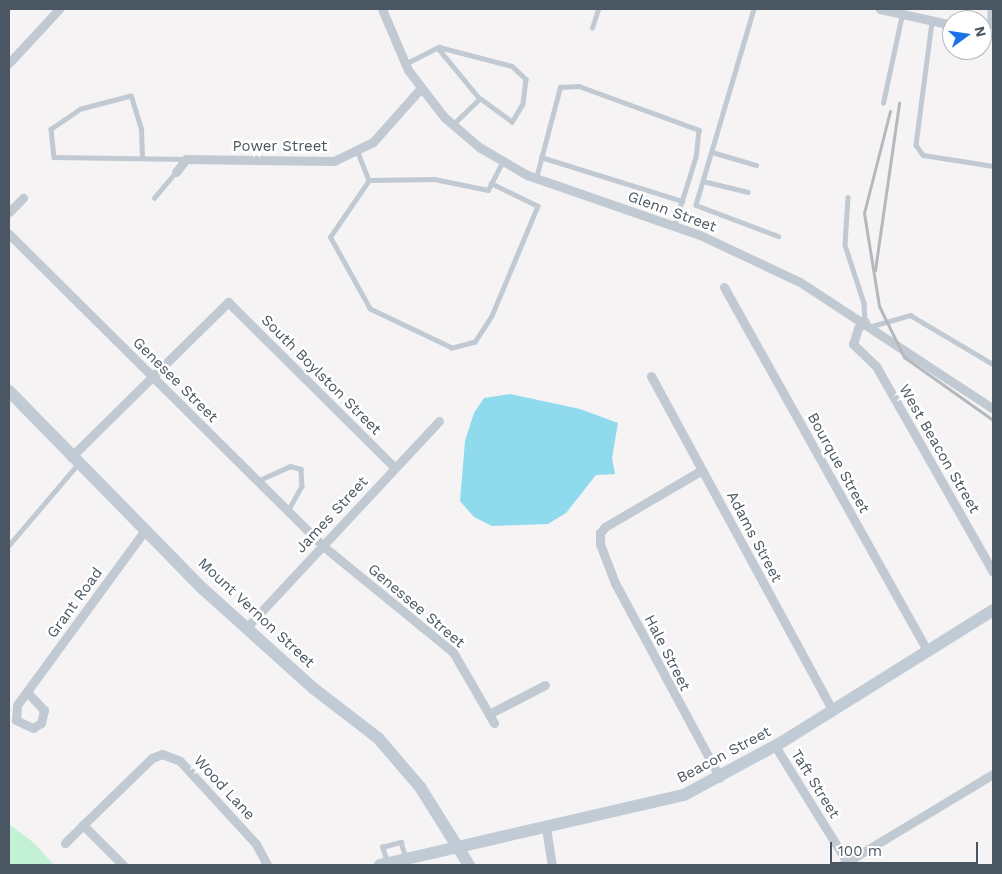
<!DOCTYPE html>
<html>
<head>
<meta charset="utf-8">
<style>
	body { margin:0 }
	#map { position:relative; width:1002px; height:874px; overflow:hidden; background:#f5f3f3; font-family:"Work Sans",sans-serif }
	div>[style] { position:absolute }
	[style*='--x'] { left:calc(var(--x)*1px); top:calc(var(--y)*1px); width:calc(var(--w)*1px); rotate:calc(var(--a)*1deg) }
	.green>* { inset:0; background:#c3f1d5 }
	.water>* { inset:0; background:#90daee }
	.lane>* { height:4.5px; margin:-2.25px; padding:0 2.25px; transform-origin:2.25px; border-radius:2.25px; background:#c1cad2 }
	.street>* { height:9px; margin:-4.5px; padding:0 4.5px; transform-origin:4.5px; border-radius:4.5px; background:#c1cad2 }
	.secondary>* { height:12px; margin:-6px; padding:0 6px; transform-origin:6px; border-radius:6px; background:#c1cbd6 }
	.rail>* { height:3px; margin:-1.5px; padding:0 1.5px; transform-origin:1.5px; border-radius:1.5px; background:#b5b8bd }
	span { translate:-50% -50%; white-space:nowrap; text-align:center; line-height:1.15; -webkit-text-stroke:5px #fff; paint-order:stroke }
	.street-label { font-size:15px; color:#4a5661 }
	.frame { position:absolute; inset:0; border:10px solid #4a5661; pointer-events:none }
	.north { position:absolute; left:942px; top:10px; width:50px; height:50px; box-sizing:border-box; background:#fff; border:1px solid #b7bbc0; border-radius:50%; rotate:76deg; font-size:14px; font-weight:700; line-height:20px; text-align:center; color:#4a5661 }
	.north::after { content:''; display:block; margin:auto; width:18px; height:22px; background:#1a73e8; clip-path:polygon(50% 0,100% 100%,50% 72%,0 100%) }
	.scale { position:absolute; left:830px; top:842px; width:148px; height:22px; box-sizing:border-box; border:2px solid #4a5661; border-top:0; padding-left:6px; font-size:15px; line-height:18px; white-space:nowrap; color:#4a5661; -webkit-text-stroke:4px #fff; paint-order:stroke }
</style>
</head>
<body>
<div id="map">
	<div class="green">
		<div style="clip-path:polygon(9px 824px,34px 843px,54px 865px,9px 865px)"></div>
	</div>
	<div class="water">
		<div style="clip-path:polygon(510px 394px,580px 409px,618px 423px,612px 458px,615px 474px,596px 475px,566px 513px,548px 524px,492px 526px,474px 517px,460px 501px,465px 441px,474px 413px,484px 398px)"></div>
	</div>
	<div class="lane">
		<div style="--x:754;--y:9;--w:204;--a:106.5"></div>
		<div style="--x:696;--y:205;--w:88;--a:20.7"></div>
		<div style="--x:990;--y:9;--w:15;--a:90"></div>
		<div style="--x:932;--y:22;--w:124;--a:97.4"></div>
		<div style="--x:916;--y:145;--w:12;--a:55"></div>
		<div style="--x:923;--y:155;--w:71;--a:8.9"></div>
		<div style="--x:592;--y:28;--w:20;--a:-72"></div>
		<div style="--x:438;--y:48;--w:66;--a:50.5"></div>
		<div style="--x:405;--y:64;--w:38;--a:-27"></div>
		<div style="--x:439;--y:47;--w:75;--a:14.6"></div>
		<div style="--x:512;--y:66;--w:19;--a:43"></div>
		<div style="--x:526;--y:79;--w:25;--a:97"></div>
		<div style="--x:523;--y:104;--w:21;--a:121"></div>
		<div style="--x:512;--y:122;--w:39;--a:-144"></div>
		<div style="--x:480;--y:99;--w:37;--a:136"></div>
		<div style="--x:883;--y:103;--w:91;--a:-77.9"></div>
		<div style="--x:358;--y:152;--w:30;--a:69"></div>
		<div style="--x:712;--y:152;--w:46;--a:16.5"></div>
		<div style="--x:541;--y:157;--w:148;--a:17.3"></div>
		<div style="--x:142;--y:158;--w:29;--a:-92"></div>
		<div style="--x:141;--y:129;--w:34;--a:-107"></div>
		<div style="--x:131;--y:96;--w:52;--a:165.4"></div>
		<div style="--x:81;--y:109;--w:36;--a:146"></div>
		<div style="--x:51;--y:129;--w:28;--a:84"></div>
		<div style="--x:54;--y:157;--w:131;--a:0.9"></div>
		<div style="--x:536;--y:178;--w:94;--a:-75.2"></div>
		<div style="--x:560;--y:87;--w:19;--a:-3"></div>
		<div style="--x:579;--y:86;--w:128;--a:20.1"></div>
		<div style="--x:699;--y:130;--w:27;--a:96"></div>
		<div style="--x:696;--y:157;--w:71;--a:107.2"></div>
		<div style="--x:703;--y:181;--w:46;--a:13.7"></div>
		<div style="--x:491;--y:183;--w:52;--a:26.1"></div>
		<div style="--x:538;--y:206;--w:119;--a:112.7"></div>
		<div style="--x:492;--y:316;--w:31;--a:123"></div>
		<div style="--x:475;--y:342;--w:24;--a:165"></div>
		<div style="--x:452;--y:348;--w:91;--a:-154.6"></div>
		<div style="--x:370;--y:309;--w:82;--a:-119.1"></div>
		<div style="--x:330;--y:237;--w:69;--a:-55.6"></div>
		<div style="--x:369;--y:180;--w:65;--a:-0.9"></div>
		<div style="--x:434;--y:179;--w:55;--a:11.5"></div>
		<div style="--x:488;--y:190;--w:31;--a:-63"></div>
		<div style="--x:848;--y:197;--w:48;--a:93.6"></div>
		<div style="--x:845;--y:245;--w:61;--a:71.9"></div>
		<div style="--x:864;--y:303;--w:19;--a:87"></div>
		<div style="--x:154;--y:198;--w:34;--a:-50"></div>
		<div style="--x:872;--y:326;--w:40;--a:-16"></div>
		<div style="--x:910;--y:315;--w:96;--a:30.6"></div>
		<div style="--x:257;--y:481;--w:36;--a:-24"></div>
		<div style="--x:290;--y:466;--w:11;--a:15"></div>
		<div style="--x:301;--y:469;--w:17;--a:87"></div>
		<div style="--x:302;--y:486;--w:29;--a:119"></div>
		<div style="--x:9;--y:545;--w:106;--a:-49.6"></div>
		<div style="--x:387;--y:862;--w:16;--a:-108"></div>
		<div style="--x:382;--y:847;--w:20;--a:-15"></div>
		<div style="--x:401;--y:842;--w:17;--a:73"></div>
	</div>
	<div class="street">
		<div style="--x:382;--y:9;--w:66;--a:66.9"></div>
		<div style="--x:408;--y:70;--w:59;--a:52.5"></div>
		<div style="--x:444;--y:117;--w:46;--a:40.6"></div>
		<div style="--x:479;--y:147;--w:56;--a:30.3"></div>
		<div style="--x:527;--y:175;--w:183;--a:19.1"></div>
		<div style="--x:700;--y:235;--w:110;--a:25.2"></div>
		<div style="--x:800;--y:282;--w:231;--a:33.3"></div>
		<div style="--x:880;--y:9;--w:74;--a:12.5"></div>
		<div style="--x:982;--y:24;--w:11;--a:0"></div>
		<div style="--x:9;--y:63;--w:74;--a:-47.2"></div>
		<div style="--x:176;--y:172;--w:16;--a:-52"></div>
		<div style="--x:186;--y:159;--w:148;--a:0.8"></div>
		<div style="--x:334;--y:161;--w:43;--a:-26"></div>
		<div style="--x:373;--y:142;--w:72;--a:-48.4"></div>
		<div style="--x:9;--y:212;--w:20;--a:-45"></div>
		<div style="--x:9;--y:234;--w:443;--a:44.8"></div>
		<div style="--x:323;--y:546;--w:168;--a:39.2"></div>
		<div style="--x:453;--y:652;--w:82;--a:60"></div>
		<div style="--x:724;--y:287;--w:418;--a:60.8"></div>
		<div style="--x:865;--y:322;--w:9;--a:139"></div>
		<div style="--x:858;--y:328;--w:17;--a:107"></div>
		<div style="--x:853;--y:344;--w:32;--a:44"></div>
		<div style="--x:876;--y:366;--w:237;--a:60.4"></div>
		<div style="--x:651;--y:376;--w:381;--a:61.5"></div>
		<div style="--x:71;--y:457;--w:221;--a:-44.6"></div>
		<div style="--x:228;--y:302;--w:235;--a:44.8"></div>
		<div style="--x:702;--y:470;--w:113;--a:149.6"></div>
		<div style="--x:605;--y:527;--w:8;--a:130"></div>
		<div style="--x:600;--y:533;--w:11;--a:90"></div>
		<div style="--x:600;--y:544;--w:42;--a:69"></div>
		<div style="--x:615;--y:583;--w:221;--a:61.7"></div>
		<div style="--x:246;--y:628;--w:283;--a:-47"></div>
		<div style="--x:27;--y:692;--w:25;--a:47"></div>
		<div style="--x:44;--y:710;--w:13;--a:103"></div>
		<div style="--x:41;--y:723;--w:9;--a:148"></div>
		<div style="--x:33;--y:728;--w:19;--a:-155"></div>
		<div style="--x:16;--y:720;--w:15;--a:-86"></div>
		<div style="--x:17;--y:705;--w:217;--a:-53.8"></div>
		<div style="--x:489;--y:714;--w:63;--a:-27.4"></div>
		<div style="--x:775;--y:746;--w:137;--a:58.2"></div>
		<div style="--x:546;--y:828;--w:37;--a:81"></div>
		<div style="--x:65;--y:843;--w:25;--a:-45"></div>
		<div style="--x:123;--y:865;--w:57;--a:-135"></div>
		<div style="--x:83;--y:825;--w:96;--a:-44.2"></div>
		<div style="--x:152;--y:758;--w:11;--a:-22"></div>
		<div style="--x:162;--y:754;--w:19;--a:21"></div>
		<div style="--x:180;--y:761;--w:113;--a:47.5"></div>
		<div style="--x:256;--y:844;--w:24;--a:62"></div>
		<div style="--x:842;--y:865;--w:176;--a:-31.1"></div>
	</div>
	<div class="secondary">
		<div style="--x:9;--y:391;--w:276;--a:45.6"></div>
		<div style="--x:202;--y:588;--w:149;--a:42"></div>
		<div style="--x:313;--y:688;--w:82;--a:37.6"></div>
		<div style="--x:378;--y:738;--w:65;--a:49.4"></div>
		<div style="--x:420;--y:787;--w:92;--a:57.9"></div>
		<div style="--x:380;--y:865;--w:312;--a:-13"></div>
		<div style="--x:684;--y:795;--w:111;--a:-28.4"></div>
		<div style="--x:782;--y:742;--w:249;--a:-32"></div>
	</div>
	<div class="rail">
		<div style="--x:890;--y:111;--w:105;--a:104.3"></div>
		<div style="--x:864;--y:213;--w:94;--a:80.8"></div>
		<div style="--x:879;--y:306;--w:57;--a:63.9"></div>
		<div style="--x:904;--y:357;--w:109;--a:35.3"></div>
		<div style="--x:875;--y:270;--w:169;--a:-81.8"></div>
	</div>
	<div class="street-label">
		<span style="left:280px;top:147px">Power Street</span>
		<span style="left:672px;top:212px;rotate:20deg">Glenn Street</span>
		<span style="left:321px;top:375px;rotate:45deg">South Boylston Street</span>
		<span style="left:175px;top:380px;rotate:45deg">Genesee Street</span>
		<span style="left:939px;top:449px;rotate:60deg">West Beacon Street</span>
		<span style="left:838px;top:463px;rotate:61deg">Bourque Street</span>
		<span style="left:332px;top:515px;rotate:-47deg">James Street</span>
		<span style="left:754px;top:537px;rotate:62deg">Adams Street</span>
		<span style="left:75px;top:603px;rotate:-54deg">Grant Road</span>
		<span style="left:416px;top:606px;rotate:40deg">Genessee Street</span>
		<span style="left:256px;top:613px;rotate:43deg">Mount Vernon Street</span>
		<span style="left:667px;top:653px;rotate:63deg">Hale Street</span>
		<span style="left:724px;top:755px;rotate:-28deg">Beacon Street</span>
		<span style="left:815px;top:784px;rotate:58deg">Taft Street</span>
		<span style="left:224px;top:788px;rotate:47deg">Wood Lane</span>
	</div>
	<div class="frame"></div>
	<div class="north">N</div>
	<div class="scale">100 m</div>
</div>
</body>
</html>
